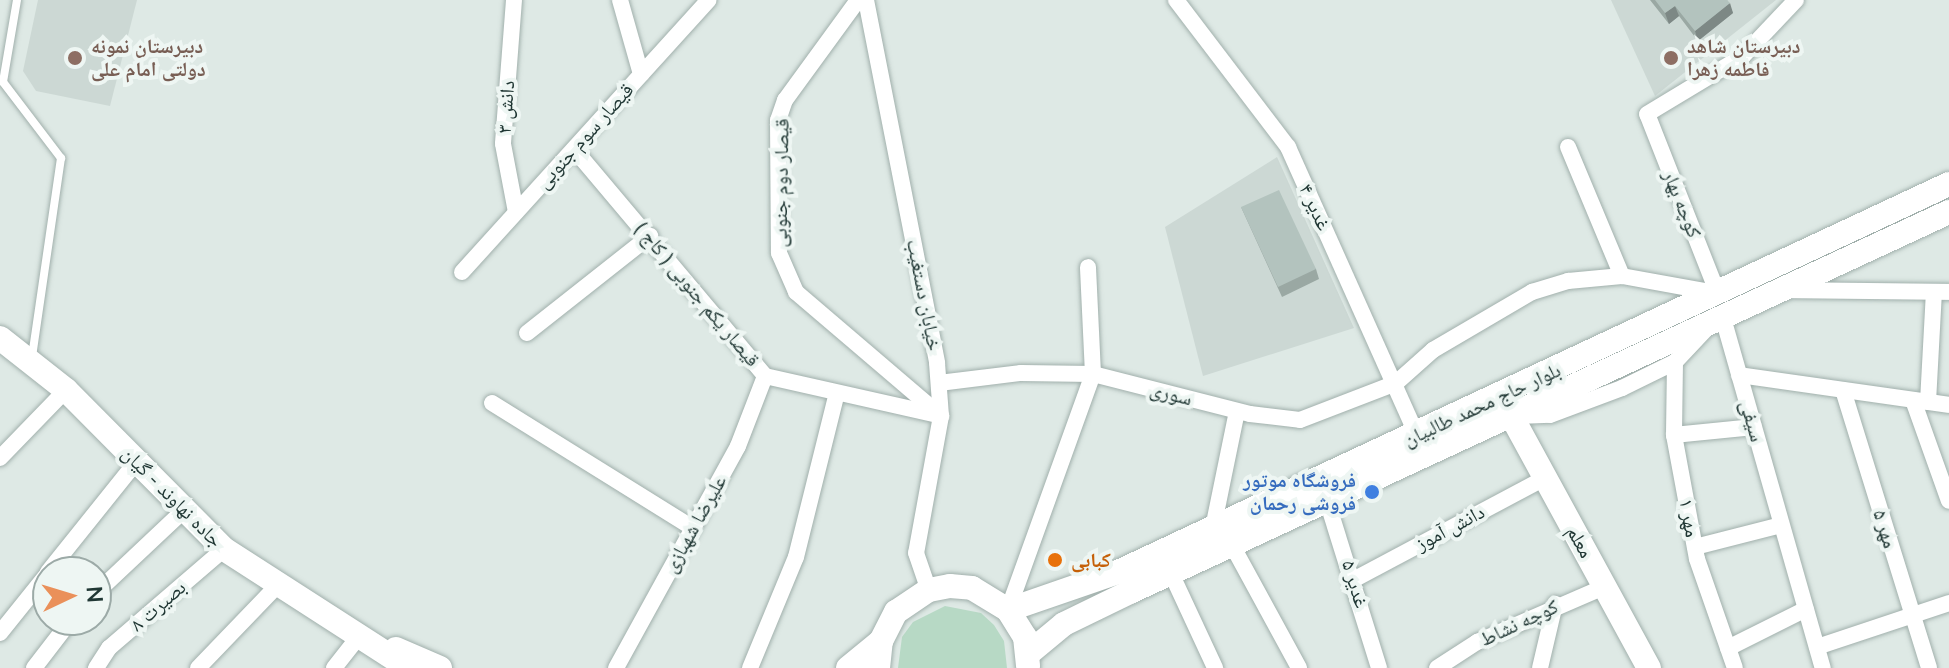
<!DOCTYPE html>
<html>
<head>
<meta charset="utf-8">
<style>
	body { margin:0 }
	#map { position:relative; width:1949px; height:668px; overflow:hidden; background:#dee9e5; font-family:"Nunito Sans","Noto Naskh Arabic",sans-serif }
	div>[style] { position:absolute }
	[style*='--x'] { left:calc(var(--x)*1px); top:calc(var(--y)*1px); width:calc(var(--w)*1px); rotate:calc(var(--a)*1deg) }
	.built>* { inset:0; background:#ccd8d4 }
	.green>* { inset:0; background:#b7d9c5 }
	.roads { filter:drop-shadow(0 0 2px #a1b0ac) drop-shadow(0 0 2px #a1b0ac) }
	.lane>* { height:8px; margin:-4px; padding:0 4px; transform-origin:4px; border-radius:4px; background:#fff }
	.street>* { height:16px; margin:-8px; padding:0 8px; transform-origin:8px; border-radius:8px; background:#fff }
	.secondary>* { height:24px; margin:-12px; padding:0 12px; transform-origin:12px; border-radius:12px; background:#fff }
	.wall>* { inset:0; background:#9aa8a3 }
	.shaded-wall>* { inset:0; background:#7d8885 }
	.building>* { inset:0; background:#b3c3be }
	.dots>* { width:22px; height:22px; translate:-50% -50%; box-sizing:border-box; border:4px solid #eef6f3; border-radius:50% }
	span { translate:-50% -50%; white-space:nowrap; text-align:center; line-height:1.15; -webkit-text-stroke:8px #eef6f3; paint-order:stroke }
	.education-label { font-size:20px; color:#785e54; font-weight:700 }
	.left { translate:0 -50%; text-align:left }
	.street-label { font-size:20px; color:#203734 }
	.shop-label { font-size:20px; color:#366cbe; font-weight:700 }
	.right { translate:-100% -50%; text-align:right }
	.food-label { font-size:20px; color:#c56008; font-weight:700 }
	.north { position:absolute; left:32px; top:556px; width:80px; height:80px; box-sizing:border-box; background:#eef6f3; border:2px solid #9caaa7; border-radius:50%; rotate:86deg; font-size:22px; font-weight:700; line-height:32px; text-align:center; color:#203734 }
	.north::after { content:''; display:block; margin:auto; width:28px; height:36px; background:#ea905a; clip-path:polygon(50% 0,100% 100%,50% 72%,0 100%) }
</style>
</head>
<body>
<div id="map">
	<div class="built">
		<div style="clip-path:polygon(38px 0,137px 0,110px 106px,36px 91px,23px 71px)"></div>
		<div style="clip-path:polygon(1611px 0,1776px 0,1655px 96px)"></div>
		<div style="clip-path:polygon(1277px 157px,1354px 328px,1203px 376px,1165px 227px)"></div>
	</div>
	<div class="green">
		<div style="clip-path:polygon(945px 606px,981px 613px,994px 625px,1004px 641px,1007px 668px,898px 668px,902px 637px,913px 622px)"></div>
	</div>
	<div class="roads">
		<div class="lane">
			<div style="--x:17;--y:0;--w:83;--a:99.7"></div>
			<div style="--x:3;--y:82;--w:96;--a:52.7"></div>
			<div style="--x:61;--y:158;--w:200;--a:98.3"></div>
		</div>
		<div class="street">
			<div style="--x:514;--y:0;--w:144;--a:94.4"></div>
			<div style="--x:503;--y:144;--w:69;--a:79.2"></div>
			<div style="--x:620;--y:0;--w:77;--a:74.2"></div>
			<div style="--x:858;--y:0;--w:124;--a:126.1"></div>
			<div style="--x:785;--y:100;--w:21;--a:109"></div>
			<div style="--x:778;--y:120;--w:133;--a:89.6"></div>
			<div style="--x:779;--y:253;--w:43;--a:66.4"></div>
			<div style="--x:796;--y:292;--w:191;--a:40.5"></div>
			<div style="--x:866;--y:0;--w:370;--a:78.9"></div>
			<div style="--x:937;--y:363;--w:53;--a:85.7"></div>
			<div style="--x:941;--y:416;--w:139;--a:100.3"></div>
			<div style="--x:916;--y:553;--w:39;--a:71"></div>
			<div style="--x:1176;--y:0;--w:185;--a:52.7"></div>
			<div style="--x:1288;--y:147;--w:316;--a:65.9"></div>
			<div style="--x:1568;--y:147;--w:140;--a:67.3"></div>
			<div style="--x:574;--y:149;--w:297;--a:49.9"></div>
			<div style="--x:765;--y:376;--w:177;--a:12.7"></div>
			<div style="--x:462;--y:272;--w:367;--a:-47.8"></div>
			<div style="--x:1787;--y:290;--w:162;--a:0.7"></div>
			<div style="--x:1718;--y:294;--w:193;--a:-111.5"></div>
			<div style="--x:1647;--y:114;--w:112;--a:-31.1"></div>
			<div style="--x:1743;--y:56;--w:77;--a:-46.6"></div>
			<div style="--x:1723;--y:318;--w:364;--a:74.1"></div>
			<div style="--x:527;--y:333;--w:157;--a:-38.3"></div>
			<div style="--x:1675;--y:362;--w:73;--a:90.8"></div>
			<div style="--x:1674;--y:435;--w:126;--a:79.5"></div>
			<div style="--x:1697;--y:559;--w:115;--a:70.8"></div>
			<div style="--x:1739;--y:375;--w:212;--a:8.1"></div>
			<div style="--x:939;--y:383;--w:83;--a:-7"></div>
			<div style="--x:1021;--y:373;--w:72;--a:0.8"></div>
			<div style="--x:1093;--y:374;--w:162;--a:14.3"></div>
			<div style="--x:1250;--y:414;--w:50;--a:6.8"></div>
			<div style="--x:1300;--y:420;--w:103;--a:-21.1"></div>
			<div style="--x:1396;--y:383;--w:50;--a:-41.7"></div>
			<div style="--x:1433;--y:350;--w:115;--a:-30.4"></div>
			<div style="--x:1532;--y:292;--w:38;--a:-17"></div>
			<div style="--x:1568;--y:281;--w:54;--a:-5.3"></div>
			<div style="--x:1622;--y:276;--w:96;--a:10.3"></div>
			<div style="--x:1843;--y:390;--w:291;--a:72.8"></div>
			<div style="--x:1913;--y:400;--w:107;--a:70.4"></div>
			<div style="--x:1928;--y:402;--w:110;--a:-86.9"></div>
			<div style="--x:492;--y:403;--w:237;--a:31.9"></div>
			<div style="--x:1517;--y:416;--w:33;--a:-2"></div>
			<div style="--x:1550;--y:415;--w:77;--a:-20.6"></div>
			<div style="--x:1622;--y:388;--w:59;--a:-26.1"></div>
			<div style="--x:1675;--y:362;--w:44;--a:-46.8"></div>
			<div style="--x:1674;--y:435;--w:80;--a:-5.7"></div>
			<div style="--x:0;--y:458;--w:95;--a:-45.9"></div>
			<div style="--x:1327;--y:501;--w:175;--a:72.7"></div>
			<div style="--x:1213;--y:528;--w:119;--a:-78.4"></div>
			<div style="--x:1232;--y:545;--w:140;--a:61.4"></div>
			<div style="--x:1695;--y:547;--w:89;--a:-14.3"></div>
			<div style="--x:48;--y:572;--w:142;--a:-51.3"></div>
			<div style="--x:1171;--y:573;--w:105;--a:65.1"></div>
			<div style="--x:1355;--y:579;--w:215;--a:-28"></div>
			<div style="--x:96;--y:593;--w:118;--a:-43.3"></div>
			<div style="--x:1008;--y:610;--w:251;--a:-70.2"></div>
			<div style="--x:1093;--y:374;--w:107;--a:-92.7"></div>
			<div style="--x:0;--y:633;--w:77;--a:-51.3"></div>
			<div style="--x:1817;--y:647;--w:139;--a:-18.4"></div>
			<div style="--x:1728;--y:648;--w:87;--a:-26.6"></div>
			<div style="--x:34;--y:668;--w:61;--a:-52.4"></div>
			<div style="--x:96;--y:668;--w:24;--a:-57"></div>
			<div style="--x:109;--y:648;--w:152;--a:-40.7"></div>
			<div style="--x:198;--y:668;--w:112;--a:-46.1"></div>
			<div style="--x:334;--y:668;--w:42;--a:-51.8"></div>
			<div style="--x:616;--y:668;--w:253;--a:-61.2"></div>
			<div style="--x:738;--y:446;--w:75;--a:-68.9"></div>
			<div style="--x:750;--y:668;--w:120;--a:-67.5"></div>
			<div style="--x:796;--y:557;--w:166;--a:-76"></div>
			<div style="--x:1437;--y:668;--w:48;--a:-33"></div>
			<div style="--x:1477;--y:642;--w:138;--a:-23.4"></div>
			<div style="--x:1540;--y:668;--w:66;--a:-76.8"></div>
		</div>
		<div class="secondary">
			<div style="--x:0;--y:338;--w:84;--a:38.2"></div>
			<div style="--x:66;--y:390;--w:224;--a:45.2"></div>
			<div style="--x:224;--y:549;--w:220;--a:32.8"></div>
			<div style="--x:1512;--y:417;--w:286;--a:61.4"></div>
			<div style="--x:1008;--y:610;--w:116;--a:-19.1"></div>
			<div style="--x:1118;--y:572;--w:917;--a:-25.03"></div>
			<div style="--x:396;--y:649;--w:48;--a:23.4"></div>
			<div style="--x:1029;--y:653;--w:45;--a:-39.6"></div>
			<div style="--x:1064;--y:624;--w:76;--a:-25.9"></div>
			<div style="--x:1132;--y:591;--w:901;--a:-24.89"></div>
			<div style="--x:848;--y:668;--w:43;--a:-39.3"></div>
			<div style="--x:878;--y:668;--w:27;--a:-84"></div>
			<div style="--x:881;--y:641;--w:33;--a:-63"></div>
			<div style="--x:896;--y:612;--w:40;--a:-34"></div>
			<div style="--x:929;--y:590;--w:21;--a:-11"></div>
			<div style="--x:950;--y:586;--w:22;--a:5"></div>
			<div style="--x:972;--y:588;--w:42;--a:31.4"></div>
			<div style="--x:1008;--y:610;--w:32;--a:58"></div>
			<div style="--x:1025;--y:637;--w:29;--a:84"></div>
		</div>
	</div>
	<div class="wall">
		<div style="clip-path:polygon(1650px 0,1727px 0,1733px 13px,1698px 41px,1679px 16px,1669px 24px)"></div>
		<div style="clip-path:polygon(1241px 207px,1316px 269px,1319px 279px,1282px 297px)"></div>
	</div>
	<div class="shaded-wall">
		<div style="clip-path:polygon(1730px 3px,1733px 13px,1698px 41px,1695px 31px)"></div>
		<div style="clip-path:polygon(1675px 6px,1679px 16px,1669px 24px,1665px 13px)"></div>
	</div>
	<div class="building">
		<div style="clip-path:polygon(1655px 0,1727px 0,1730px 3px,1695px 31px,1675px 6px,1665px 13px)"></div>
		<div style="clip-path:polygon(1279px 190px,1316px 269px,1278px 287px,1241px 207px)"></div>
	</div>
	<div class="dots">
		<div style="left:75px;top:58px;background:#8d6e63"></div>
		<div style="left:1671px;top:58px;background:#8d6e63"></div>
		<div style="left:1372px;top:492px;background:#3f7fe0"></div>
		<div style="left:1055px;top:560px;background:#e8710a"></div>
	</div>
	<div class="education-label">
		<span class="left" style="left:91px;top:58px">دبیرستان نمونه<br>دولتی امام علی</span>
		<span class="left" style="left:1687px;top:58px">دبیرستان شاهد<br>فاطمه زهرا</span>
	</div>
	<div class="street-label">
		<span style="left:506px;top:107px;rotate:-86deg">دانش ۳</span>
		<span style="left:585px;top:136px;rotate:-48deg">قیصار سوم جنوبی</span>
		<span style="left:781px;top:183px;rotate:-89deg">قیصار دوم جنوبی</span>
		<span style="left:1682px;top:204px;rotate:68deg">کوچه بهار</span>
		<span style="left:1315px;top:207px;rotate:65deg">غدیر ۴</span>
		<span style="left:697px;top:294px;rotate:50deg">قیصار یکم جنوبی ( کاج )</span>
		<span style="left:924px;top:295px;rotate:79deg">خیابان دستغیب</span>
		<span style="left:1171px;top:394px;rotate:14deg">سوری</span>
		<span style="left:1482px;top:405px;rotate:-25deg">بلوار حاج محمد طالبیان</span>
		<span style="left:1752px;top:421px;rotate:74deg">سیفی</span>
		<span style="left:172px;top:497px;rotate:45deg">جاده نهاوند - گیان</span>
		<span style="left:1689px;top:518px;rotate:80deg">مهر ۱</span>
		<span style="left:695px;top:524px;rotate:-61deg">علیرضا شهبازی</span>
		<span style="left:1450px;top:528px;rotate:-28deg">دانش آموز</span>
		<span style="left:1885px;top:529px;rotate:73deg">مهر ۵</span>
		<span style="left:1580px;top:542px;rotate:61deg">معلم</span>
		<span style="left:1355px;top:584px;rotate:73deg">غدیر ۵</span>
		<span style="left:158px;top:606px;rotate:-41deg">بصیرت ۸</span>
		<span style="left:1519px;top:623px;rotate:-25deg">کوچه نشاط</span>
	</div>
	<div class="shop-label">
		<span class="right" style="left:1356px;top:492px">فروشگاه موتور<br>فروشی رحمان</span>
	</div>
	<div class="food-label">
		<span class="left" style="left:1071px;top:560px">کبابی</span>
	</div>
	<div class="north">N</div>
</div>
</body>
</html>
